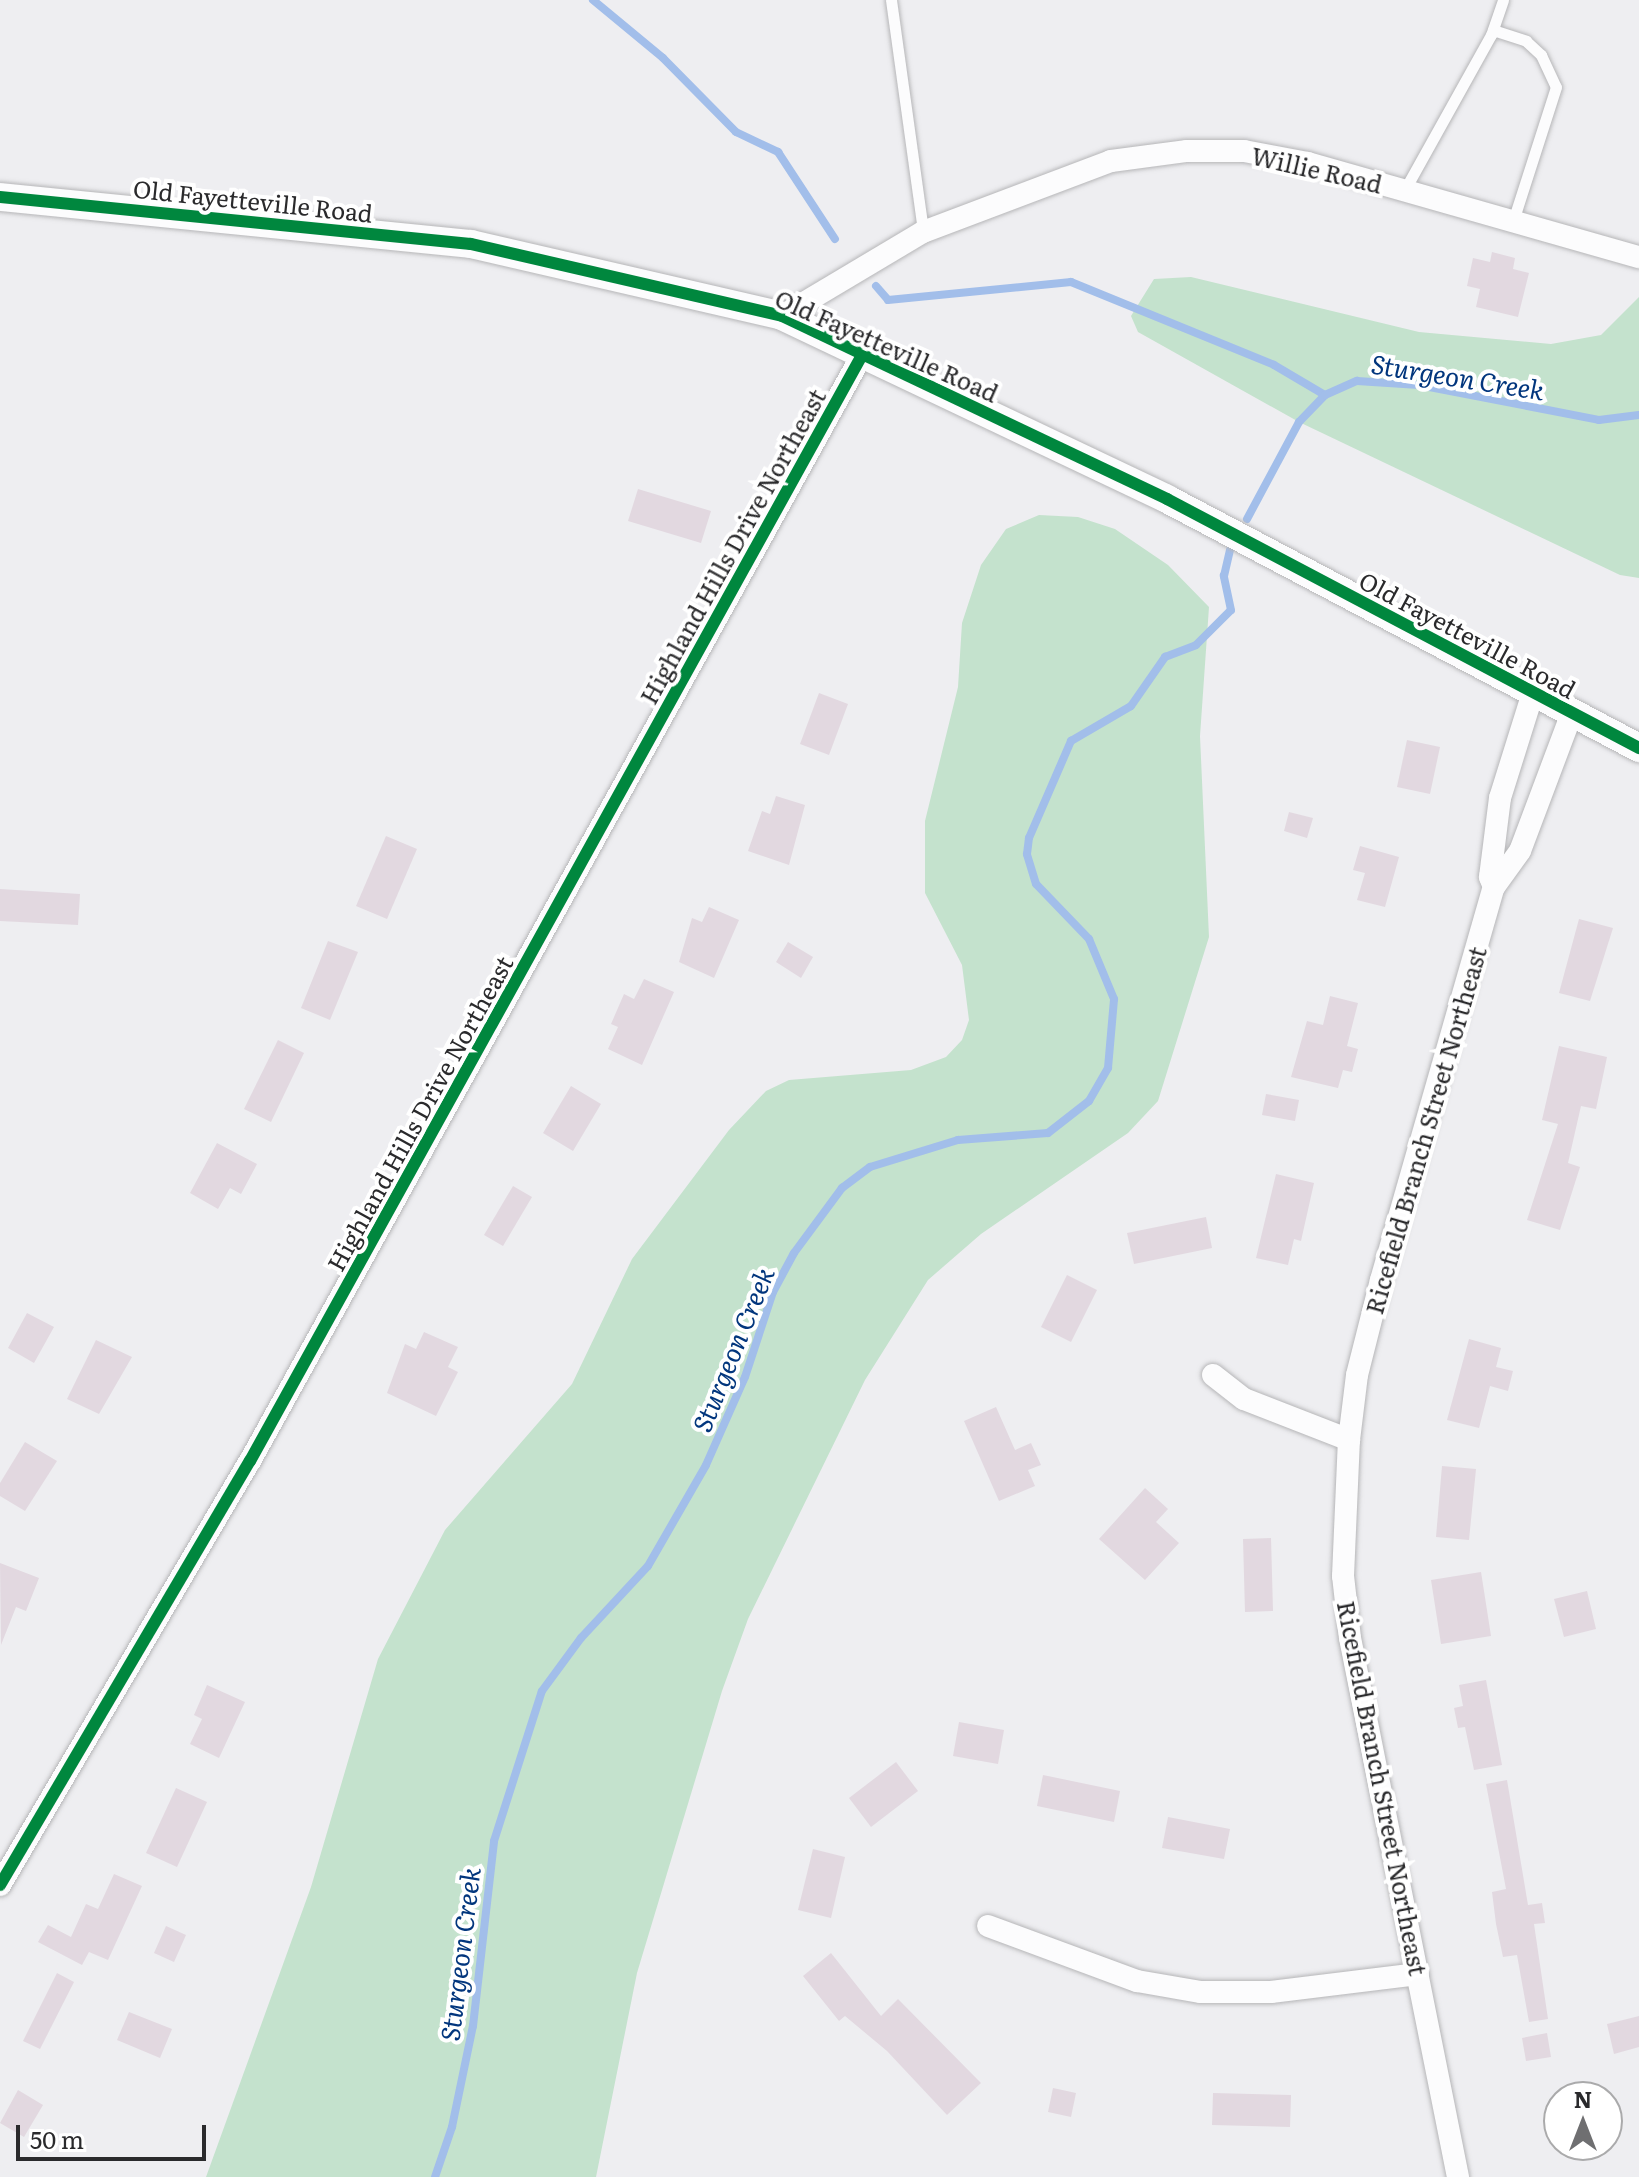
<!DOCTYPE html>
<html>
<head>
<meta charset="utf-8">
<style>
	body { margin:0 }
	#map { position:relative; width:1639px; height:2177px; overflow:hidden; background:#eeeef1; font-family:Literata,serif }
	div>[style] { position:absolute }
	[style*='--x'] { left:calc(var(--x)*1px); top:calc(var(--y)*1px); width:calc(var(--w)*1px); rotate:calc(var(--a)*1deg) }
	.green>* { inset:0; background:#c4e2cd }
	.stream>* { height:8px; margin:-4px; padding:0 4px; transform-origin:4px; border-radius:4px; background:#a2beea }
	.building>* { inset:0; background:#e2d8e0 }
	.roads { filter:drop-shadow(0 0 2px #b6b6b8) drop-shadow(0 0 2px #b6b6b8) }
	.service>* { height:11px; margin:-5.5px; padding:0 5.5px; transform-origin:5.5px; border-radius:5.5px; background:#fcfcfd }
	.minor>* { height:22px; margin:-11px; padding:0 11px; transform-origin:11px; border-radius:11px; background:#fcfcfd }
	.tertiary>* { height:28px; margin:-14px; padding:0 14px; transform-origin:14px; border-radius:14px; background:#fcfcfd }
	.cycleway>* { height:12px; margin:-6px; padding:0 6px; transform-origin:6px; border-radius:6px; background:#00873e }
	span { translate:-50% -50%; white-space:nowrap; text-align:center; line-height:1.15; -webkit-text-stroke:8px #fff; paint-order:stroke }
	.street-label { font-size:24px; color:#2a2a2c }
	.water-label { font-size:26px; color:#02367d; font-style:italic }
	.north { position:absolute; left:1543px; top:2081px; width:80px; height:80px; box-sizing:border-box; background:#fff; border:2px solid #aaaaab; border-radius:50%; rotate:0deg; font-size:22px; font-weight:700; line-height:32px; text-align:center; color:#2a2a2c }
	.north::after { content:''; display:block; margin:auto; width:28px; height:36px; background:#6f6f71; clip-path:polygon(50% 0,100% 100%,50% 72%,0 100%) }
	.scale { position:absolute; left:16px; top:2125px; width:190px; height:36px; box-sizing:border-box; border:4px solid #2a2a2c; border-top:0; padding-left:10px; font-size:24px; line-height:28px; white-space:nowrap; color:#2a2a2c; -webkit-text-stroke:6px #fff; paint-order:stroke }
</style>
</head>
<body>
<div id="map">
	<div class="green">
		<div style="clip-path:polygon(1191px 277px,1419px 332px,1551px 344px,1601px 335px,1639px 297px,1639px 578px,1620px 575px,1299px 422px,1138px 332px,1131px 316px,1154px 279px)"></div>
		<div style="clip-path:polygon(1039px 515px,1078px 517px,1115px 529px,1168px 565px,1209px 607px,1200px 736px,1209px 937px,1158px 1101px,1128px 1133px,981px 1234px,928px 1280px,865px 1380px,748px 1619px,722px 1691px,637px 1973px,596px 2177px,206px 2177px,311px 1887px,378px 1659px,445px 1530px,572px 1384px,632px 1259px,729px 1130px,766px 1091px,789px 1080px,911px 1070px,946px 1057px,962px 1040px,969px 1020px,962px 965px,925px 893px,925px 821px,958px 687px,962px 623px,981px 565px,1006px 529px)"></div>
	</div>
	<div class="stream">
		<div style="--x:593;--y:0;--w:91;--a:39.6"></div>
		<div style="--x:663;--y:58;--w:104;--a:45.4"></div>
		<div style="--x:736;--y:132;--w:47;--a:25.5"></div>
		<div style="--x:778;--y:152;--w:104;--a:56.8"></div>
		<div style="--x:876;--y:286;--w:18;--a:49"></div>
		<div style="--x:888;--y:300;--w:184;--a:-5.6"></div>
		<div style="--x:1071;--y:282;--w:219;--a:22.2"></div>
		<div style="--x:1274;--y:365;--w:59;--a:30.5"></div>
		<div style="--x:1247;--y:519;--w:110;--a:-61.8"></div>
		<div style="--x:1299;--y:422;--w:37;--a:-46"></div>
		<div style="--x:1325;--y:395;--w:35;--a:-24"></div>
		<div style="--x:1357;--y:381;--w:62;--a:3.7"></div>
		<div style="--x:1419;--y:385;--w:183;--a:11"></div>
		<div style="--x:1599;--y:420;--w:40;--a:-7.1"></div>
		<div style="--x:435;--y:2177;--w:53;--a:-71.2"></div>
		<div style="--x:452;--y:2127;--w:103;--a:-78.3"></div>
		<div style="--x:473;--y:2026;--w:186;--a:-83.5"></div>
		<div style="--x:494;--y:1841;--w:157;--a:-72.3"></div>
		<div style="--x:542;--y:1691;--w:66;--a:-53.7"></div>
		<div style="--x:581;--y:1638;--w:98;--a:-47.1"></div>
		<div style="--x:648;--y:1566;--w:116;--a:-60.1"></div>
		<div style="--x:706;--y:1465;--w:96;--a:-66.1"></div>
		<div style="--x:745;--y:1377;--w:89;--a:-71.8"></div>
		<div style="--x:773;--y:1292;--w:44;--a:-61.7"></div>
		<div style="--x:794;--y:1253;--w:81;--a:-53.6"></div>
		<div style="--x:842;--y:1188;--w:35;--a:-37"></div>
		<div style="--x:870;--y:1167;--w:92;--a:-17.1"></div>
		<div style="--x:958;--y:1140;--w:90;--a:-4.4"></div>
		<div style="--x:1048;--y:1133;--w:52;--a:-38"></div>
		<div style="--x:1089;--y:1101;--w:38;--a:-60"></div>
		<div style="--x:1108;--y:1068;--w:69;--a:-85"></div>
		<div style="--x:1114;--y:999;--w:65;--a:-112.6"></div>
		<div style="--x:1089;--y:939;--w:76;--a:-133.9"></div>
		<div style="--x:1036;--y:884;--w:31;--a:-107"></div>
		<div style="--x:1027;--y:854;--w:16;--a:-83"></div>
		<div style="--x:1029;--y:838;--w:106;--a:-66.6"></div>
		<div style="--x:1071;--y:741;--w:69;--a:-30.3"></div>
		<div style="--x:1131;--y:706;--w:60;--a:-55.2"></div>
		<div style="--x:1165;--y:657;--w:33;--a:-21"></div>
		<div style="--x:1196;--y:645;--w:49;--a:-45"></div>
		<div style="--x:1231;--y:610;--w:35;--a:-102"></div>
		<div style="--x:1224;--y:576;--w:27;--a:-77"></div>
	</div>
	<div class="building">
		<div style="clip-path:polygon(1492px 252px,1515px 258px,1513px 269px,1529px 273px,1518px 317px,1476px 307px,1480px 289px,1467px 286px,1473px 258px,1490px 262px)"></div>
		<div style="clip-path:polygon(638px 489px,711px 511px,701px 543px,628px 521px)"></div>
		<div style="clip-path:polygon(819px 693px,848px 704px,829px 755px,800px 744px)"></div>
		<div style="clip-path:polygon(1407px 740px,1440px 747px,1430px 794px,1397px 787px)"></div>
		<div style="clip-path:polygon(776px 796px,805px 805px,789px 865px,748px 851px,762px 811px,770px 814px)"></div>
		<div style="clip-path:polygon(1289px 812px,1313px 818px,1307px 838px,1284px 831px)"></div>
		<div style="clip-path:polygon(386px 836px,417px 849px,387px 919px,356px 906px)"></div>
		<div style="clip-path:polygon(1360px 846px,1399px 857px,1385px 907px,1357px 900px,1365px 873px,1353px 870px)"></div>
		<div style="clip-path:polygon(0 889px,80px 894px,78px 925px,0 921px)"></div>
		<div style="clip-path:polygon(709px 907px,739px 920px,714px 978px,679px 962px,692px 918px,702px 922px)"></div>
		<div style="clip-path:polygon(1579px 919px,1613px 928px,1590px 1001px,1559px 993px)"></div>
		<div style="clip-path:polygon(328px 941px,358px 952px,330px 1020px,301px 1008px)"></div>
		<div style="clip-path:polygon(788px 942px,813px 957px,801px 978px,776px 962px)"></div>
		<div style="clip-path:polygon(644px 979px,674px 992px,642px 1065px,608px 1049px,618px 1027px,611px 1024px,624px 994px,634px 999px)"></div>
		<div style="clip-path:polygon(1330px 996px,1358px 1003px,1347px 1046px,1358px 1049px,1352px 1072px,1343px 1070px,1338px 1088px,1291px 1077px,1307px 1021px,1323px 1025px)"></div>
		<div style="clip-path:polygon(278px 1040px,304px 1053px,271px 1122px,244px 1109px)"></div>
		<div style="clip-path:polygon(1559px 1046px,1607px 1057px,1596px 1109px,1581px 1106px,1568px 1163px,1580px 1167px,1560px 1230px,1527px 1220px,1558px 1124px,1542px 1120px)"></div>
		<div style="clip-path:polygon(571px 1086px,601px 1104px,573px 1151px,543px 1133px)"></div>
		<div style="clip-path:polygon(1266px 1094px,1299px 1100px,1295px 1121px,1262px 1115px)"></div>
		<div style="clip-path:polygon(217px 1143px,257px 1164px,241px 1194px,230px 1188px,218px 1209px,190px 1193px)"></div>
		<div style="clip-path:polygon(1276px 1174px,1314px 1183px,1301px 1241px,1294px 1239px,1288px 1265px,1256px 1258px)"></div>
		<div style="clip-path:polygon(513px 1186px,532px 1197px,503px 1246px,484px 1235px)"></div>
		<div style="clip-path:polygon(1206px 1217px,1212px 1248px,1134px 1264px,1127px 1233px)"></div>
		<div style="clip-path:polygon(1067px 1275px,1097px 1290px,1071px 1342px,1041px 1327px)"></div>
		<div style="clip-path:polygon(27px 1313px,54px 1327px,34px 1363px,8px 1348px)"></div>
		<div style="clip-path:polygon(424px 1332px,458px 1347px,448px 1367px,458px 1372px,436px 1416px,387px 1393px,405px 1344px,416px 1349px)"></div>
		<div style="clip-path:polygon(1469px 1339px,1501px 1348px,1496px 1367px,1513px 1371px,1508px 1391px,1490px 1386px,1479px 1428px,1447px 1420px)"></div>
		<div style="clip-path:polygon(96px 1340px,132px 1357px,99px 1414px,67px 1399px)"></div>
		<div style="clip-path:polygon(996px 1407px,1015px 1450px,1031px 1443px,1041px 1465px,1028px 1470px,1035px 1486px,999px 1501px,964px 1421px)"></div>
		<div style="clip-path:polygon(25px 1442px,57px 1461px,25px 1511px,0 1496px,0 1483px)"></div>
		<div style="clip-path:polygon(1442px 1466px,1476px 1469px,1469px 1540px,1436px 1537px)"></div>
		<div style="clip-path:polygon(1145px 1488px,1168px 1509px,1156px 1522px,1179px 1543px,1145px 1580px,1099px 1539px)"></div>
		<div style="clip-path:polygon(1271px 1538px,1273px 1611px,1245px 1612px,1243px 1539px)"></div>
		<div style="clip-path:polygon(0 1563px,39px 1578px,26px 1611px,16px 1607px,1px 1645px)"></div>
		<div style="clip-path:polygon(1481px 1572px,1491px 1636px,1441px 1644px,1431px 1580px)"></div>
		<div style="clip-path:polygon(1587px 1591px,1596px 1629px,1564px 1637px,1554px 1599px)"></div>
		<div style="clip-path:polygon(1486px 1680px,1502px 1765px,1474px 1770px,1465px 1727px,1458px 1728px,1454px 1708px,1463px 1706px,1459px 1685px)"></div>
		<div style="clip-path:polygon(207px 1685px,245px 1702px,219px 1758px,190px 1744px,202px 1719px,194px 1715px)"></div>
		<div style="clip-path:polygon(959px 1722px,1004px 1730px,998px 1764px,953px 1756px)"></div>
		<div style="clip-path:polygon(896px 1762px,918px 1791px,871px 1827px,849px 1798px)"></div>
		<div style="clip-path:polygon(1043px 1775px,1120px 1791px,1114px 1822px,1037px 1806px)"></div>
		<div style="clip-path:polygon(1507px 1780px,1528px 1905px,1542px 1903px,1545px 1923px,1534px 1924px,1548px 2019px,1529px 2022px,1517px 1955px,1503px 1957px,1496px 1924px,1492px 1892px,1506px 1889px,1486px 1784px)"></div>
		<div style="clip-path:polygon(176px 1788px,207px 1802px,177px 1867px,146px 1853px)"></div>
		<div style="clip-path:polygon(1168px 1817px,1230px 1829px,1224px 1859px,1162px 1848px)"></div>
		<div style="clip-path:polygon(813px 1849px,845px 1857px,831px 1918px,798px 1910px)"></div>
		<div style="clip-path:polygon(114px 1874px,142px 1886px,108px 1960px,89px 1952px,82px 1965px,38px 1942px,48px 1925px,71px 1937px,86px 1904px,98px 1909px)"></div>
		<div style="clip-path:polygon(166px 1926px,186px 1935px,174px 1962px,154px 1953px)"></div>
		<div style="clip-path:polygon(831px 1953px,881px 2016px,898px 1999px,981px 2083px,947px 2115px,887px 2051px,845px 2016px,839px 2021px,803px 1976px)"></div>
		<div style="clip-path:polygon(57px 1973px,74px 1982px,40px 2049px,23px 2041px)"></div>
		<div style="clip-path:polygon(129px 2012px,172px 2029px,160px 2058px,117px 2040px)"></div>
		<div style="clip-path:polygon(1639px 2016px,1639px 2047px,1614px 2054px,1607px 2024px)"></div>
		<div style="clip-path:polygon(1547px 2033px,1551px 2057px,1526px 2061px,1522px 2038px)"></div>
		<div style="clip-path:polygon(1053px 2088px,1076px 2093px,1071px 2117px,1048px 2112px)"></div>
		<div style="clip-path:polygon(18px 2090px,43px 2105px,24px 2137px,0 2123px)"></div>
		<div style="clip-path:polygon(1213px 2093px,1291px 2095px,1290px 2127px,1212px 2125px)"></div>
	</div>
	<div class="roads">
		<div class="service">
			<div style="--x:891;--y:0;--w:234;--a:82.1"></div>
			<div style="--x:1493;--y:30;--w:35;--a:18"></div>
			<div style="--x:1526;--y:41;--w:21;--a:43"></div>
			<div style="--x:1541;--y:55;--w:35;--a:65"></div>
			<div style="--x:1556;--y:87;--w:141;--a:107.8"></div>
			<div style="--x:1404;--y:191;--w:179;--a:-60.9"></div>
			<div style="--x:1491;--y:35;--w:37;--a:-71"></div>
		</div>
		<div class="minor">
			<div style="--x:782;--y:316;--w:164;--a:-30.8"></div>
			<div style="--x:923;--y:232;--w:201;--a:-20.7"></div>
			<div style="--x:1111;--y:161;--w:77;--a:-7.5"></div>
			<div style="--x:1187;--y:151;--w:57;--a:0"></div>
			<div style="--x:1244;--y:151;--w:65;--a:10.6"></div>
			<div style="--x:1308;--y:163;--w:344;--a:15.9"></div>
			<div style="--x:1494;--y:887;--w:11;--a:-112"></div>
			<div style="--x:1490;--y:877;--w:80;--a:-82.8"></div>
			<div style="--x:1500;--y:798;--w:107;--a:-72.6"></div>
			<div style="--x:1213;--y:1375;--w:39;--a:38"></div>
			<div style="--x:1244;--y:1399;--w:113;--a:21.3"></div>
			<div style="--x:0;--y:1885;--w:492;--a:-59.5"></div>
			<div style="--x:250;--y:1461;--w:1264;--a:-61.04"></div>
			<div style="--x:988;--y:1926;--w:159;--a:20.3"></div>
			<div style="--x:1137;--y:1981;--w:65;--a:9.8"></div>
			<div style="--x:1201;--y:1992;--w:70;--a:0"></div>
			<div style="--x:1271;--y:1992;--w:148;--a:-7"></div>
			<div style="--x:1458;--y:2177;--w:550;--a:-101.33"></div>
			<div style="--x:1350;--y:1638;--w:62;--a:-96.4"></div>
			<div style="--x:1343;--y:1576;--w:136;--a:-87.5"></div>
			<div style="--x:1349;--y:1440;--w:65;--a:-83"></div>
			<div style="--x:1357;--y:1375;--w:98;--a:-75.8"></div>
			<div style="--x:1381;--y:1280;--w:409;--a:-74"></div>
			<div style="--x:1494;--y:887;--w:44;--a:-54.2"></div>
			<div style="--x:1520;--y:851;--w:145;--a:-69.4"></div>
		</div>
		<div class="tertiary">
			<div style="--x:0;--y:197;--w:473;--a:5.7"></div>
			<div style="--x:471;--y:244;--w:319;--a:13"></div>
			<div style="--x:782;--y:316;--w:426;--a:25.4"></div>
			<div style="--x:1167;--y:499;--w:534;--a:27.81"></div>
		</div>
	</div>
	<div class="cycleway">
		<div style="--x:0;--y:197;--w:473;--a:5.7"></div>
		<div style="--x:471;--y:244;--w:319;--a:13"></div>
		<div style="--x:782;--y:316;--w:426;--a:25.4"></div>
		<div style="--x:1167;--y:499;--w:534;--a:27.81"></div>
		<div style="--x:0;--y:1885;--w:492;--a:-59.5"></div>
		<div style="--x:250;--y:1461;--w:1264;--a:-61.04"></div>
	</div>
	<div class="street-label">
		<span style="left:1317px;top:169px;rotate:13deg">Willie Road</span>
		<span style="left:253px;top:200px;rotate:6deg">Old Fayetteville Road</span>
		<span style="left:887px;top:345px;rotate:24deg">Old Fayetteville Road</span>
		<span style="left:732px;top:546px;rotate:-61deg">Highland Hills Drive Northeast</span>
		<span style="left:1468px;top:634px;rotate:28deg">Old Fayetteville Road</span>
		<span style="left:419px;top:1113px;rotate:-61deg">Highland Hills Drive Northeast</span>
		<span style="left:1425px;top:1130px;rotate:-74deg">Ricefield Branch Street Northeast</span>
		<span style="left:1383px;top:1788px;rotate:79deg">Ricefield Branch Street Northeast</span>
	</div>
	<div class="water-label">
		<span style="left:1458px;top:376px;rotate:9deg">Sturgeon Creek</span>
		<span style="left:732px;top:1349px;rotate:-68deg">Sturgeon Creek</span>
		<span style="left:459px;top:1954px;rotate:-83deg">Sturgeon Creek</span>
	</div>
	<div class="north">N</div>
	<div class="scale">50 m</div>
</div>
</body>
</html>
